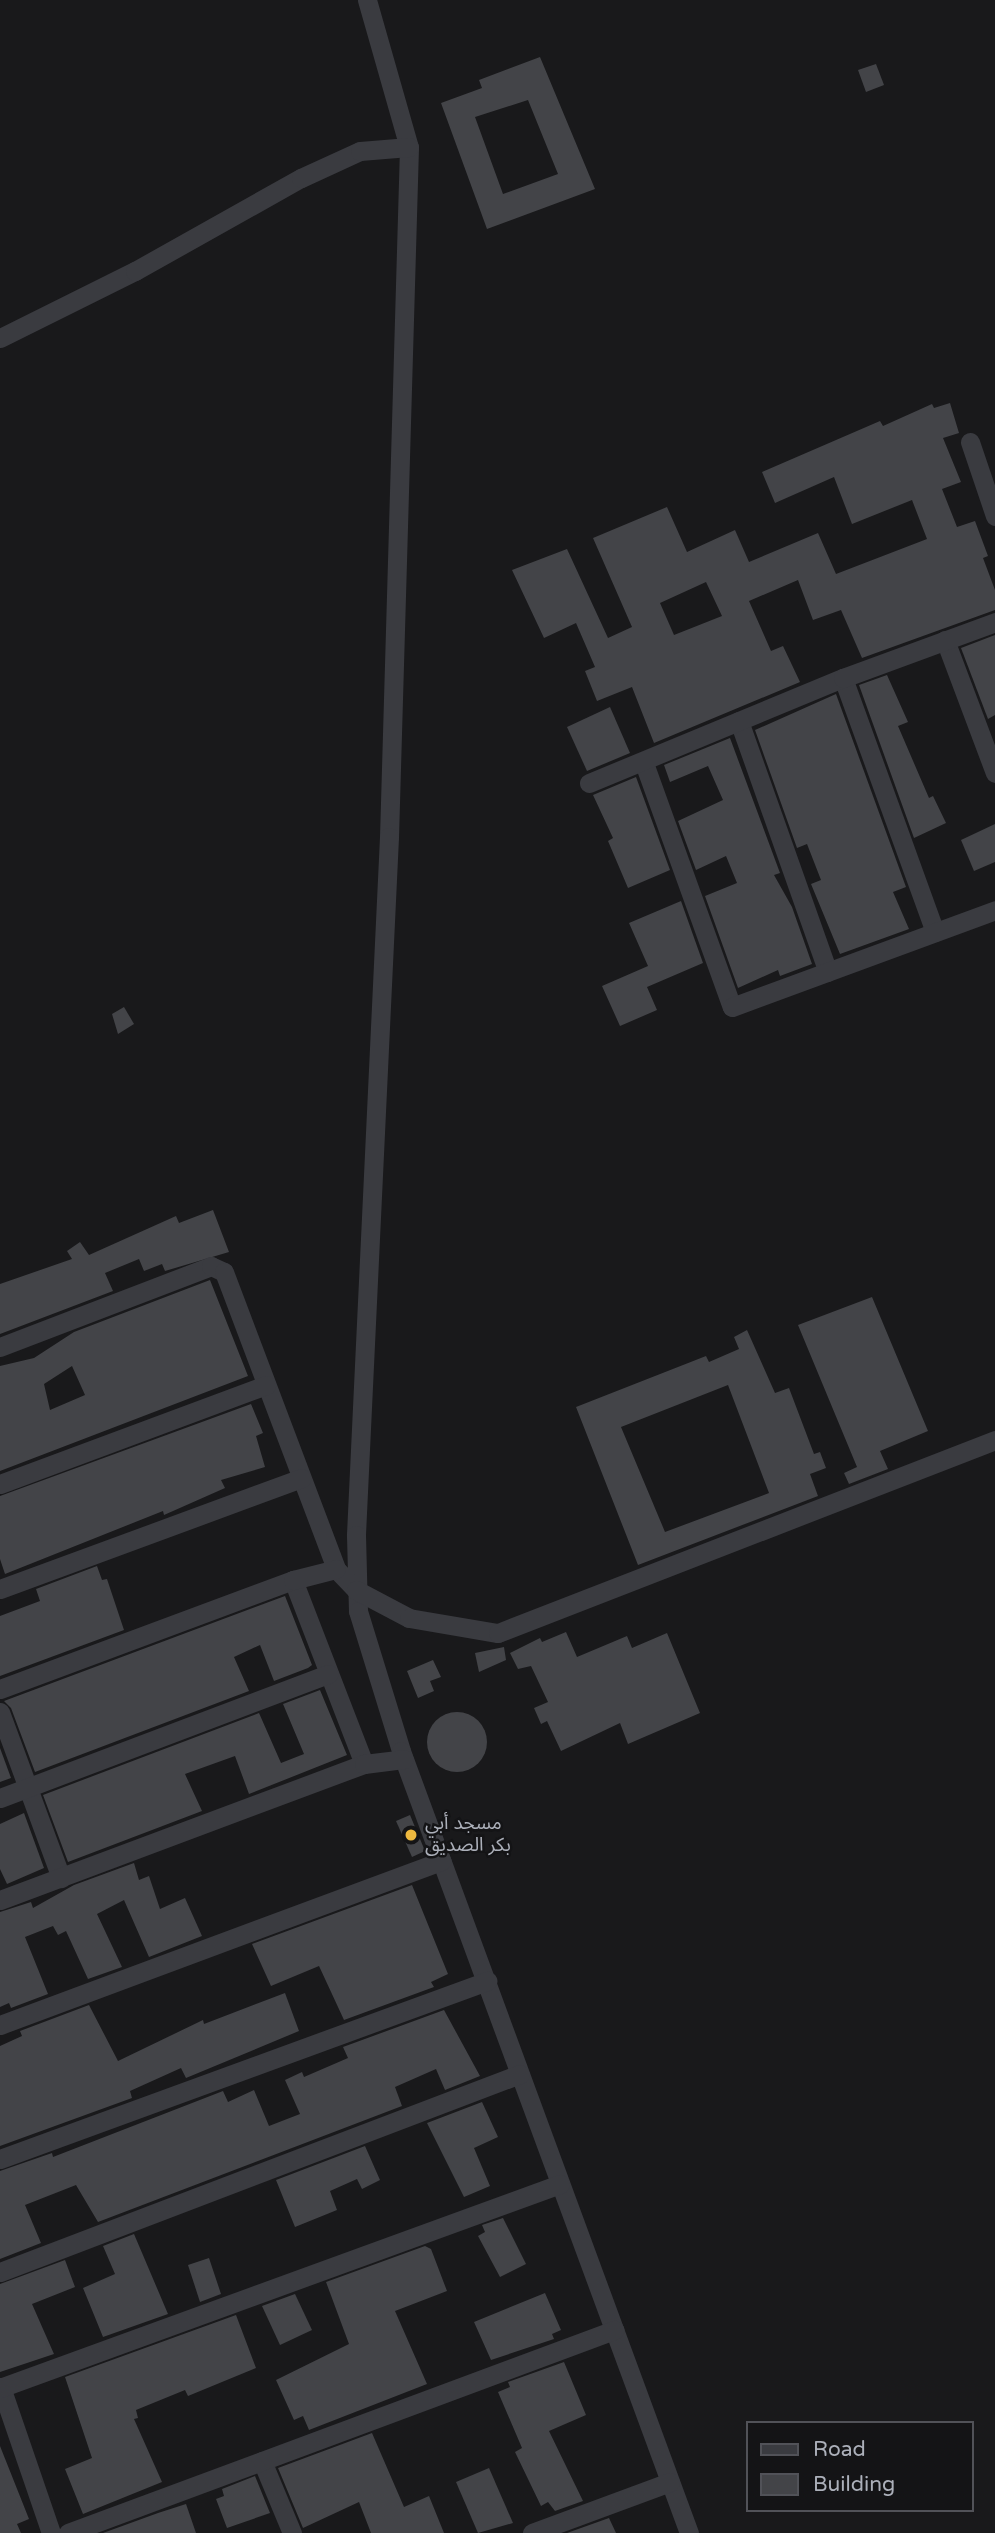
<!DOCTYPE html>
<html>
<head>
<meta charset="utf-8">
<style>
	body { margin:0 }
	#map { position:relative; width:995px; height:2533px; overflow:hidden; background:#19191b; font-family:"Varela Round","Noto Sans Arabic",sans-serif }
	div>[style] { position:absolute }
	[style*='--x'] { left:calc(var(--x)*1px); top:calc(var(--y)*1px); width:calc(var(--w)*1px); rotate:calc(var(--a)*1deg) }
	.building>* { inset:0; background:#434448 }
	.round { border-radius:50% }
	.street>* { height:19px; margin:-9.5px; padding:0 9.5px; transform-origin:9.5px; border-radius:9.5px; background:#3a3b40 }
	.dots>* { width:19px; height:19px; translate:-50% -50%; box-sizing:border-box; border:4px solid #141416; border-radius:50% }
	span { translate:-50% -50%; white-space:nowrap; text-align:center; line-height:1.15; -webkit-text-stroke:5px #141416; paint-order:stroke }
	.poi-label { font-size:19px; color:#acb0ba }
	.left { translate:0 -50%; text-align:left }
	.legend { position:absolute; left:746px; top:2421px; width:228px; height:91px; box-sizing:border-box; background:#141416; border:2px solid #515258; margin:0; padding:9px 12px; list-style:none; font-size:21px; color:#acb0ba }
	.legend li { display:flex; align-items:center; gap:14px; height:35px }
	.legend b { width:35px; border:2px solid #515258 }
</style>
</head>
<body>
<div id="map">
	<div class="building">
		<div style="clip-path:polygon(evenodd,540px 57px,595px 189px,487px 229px,441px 103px,482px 88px,479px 80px,540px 57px,528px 100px,558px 174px,503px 194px,475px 117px,528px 100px)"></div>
		<div style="clip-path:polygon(876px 64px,884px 85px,866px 92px,858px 70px)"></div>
		<div style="clip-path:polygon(evenodd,950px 403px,959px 433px,943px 438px,961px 482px,942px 489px,957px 527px,975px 521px,988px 556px,983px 558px,995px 590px,995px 610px,862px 658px,841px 610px,813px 620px,798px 580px,749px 601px,771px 651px,783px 646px,800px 682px,654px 743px,632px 687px,597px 701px,585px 671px,595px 667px,576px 623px,544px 638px,512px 570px,567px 549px,608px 638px,632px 627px,593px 538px,667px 507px,687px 552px,735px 530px,749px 562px,818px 533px,836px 574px,927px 539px,912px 500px,852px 524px,834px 477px,775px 503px,762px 472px,880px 421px,883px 426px,932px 404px,934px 408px,950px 403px,706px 582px,722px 616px,674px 635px,660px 603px,706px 582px)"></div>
		<div style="clip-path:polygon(995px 635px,995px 715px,988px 719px,961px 648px)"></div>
		<div style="clip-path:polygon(887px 675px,908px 722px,898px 726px,929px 798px,933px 796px,946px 823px,914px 838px,859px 685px)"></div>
		<div style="clip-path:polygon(836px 694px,906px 887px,893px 892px,909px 929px,840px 954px,811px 884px,821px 880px,807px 844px,797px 848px,755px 730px)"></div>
		<div style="clip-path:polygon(610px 707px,630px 753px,587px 771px,567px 727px)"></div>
		<div style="clip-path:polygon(730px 738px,780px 873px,774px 875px,792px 907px,812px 964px,780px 976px,778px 970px,738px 988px,705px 896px,737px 883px,726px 856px,696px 870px,678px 821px,723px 800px,708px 766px,670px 782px,664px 765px)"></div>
		<div style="clip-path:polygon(636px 777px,670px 870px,628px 888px,608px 841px,613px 838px,593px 795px)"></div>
		<div style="clip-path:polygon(995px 824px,995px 862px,974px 871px,961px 840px)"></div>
		<div style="clip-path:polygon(681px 901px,703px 963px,647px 987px,657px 1010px,620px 1026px,602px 986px,648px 966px,629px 923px)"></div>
		<div style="clip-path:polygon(124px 1007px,134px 1024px,118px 1034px,112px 1014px)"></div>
		<div style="clip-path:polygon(213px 1210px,229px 1252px,165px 1271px,162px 1264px,144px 1271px,139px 1259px,105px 1273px,113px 1291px,0 1334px,0 1284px,72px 1259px,67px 1251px,80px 1242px,89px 1255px,176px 1216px,179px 1223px)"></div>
		<div style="clip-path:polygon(evenodd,210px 1280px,248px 1376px,0 1471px,0 1366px,34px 1358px,74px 1332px,210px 1280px,72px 1366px,85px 1395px,50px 1410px,44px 1384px,72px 1366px)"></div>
		<div style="clip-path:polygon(872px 1297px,928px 1431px,880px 1451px,888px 1469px,849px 1484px,844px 1473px,857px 1467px,798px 1325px)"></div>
		<div style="clip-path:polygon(evenodd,747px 1330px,775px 1393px,789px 1388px,814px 1454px,820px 1452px,826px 1468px,810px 1474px,818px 1496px,638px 1565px,576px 1407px,706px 1356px,709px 1362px,739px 1349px,734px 1337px,747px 1330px,728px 1385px,769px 1493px,665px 1532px,621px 1427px,728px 1385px)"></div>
		<div style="clip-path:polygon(251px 1404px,263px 1433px,256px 1436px,265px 1467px,221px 1480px,225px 1488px,164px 1515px,163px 1511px,5px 1574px,0 1559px,0 1496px)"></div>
		<div style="clip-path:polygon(97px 1566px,102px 1580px,107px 1579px,124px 1630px,0 1676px,0 1616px,40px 1601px,36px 1589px)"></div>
		<div style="clip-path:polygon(285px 1596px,312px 1665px,308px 1668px,274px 1681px,260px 1645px,234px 1657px,249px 1691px,35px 1772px,11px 1708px,4px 1701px)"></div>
		<div style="clip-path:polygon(566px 1632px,577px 1657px,627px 1636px,632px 1648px,667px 1633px,700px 1713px,628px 1744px,620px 1723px,561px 1751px,547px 1721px,541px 1724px,534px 1708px,548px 1702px,531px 1666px,518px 1669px,510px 1653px,540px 1638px,542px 1642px)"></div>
		<div style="clip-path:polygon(504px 1647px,506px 1660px,479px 1672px,475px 1653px)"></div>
		<div style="clip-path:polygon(433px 1660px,441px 1677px,430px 1681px,434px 1691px,418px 1698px,407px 1671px)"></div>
		<div style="clip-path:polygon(320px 1690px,347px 1755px,249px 1794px,235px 1756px,185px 1774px,202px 1811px,68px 1862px,43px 1795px,259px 1713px,281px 1763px,304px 1754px,283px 1704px)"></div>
		<div class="round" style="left:427px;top:1712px;width:60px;height:60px"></div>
		<div style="clip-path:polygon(0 1748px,11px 1778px,0 1782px)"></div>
		<div style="clip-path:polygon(24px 1813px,44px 1868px,7px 1884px,0 1869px,0 1824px)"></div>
		<div style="clip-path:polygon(410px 1815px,425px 1851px,412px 1857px,396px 1821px)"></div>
		<div style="clip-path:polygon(134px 1863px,139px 1880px,149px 1876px,160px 1909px,185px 1898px,202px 1936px,149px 1957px,124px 1900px,97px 1914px,122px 1967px,88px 1979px,66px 1931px,58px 1935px,53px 1926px,25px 1937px,48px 1994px,11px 2008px,9px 2003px,0 2007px,0 1912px,31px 1902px,33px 1908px,74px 1885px)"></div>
		<div style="clip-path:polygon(412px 1885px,448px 1974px,431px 1982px,434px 1987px,344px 2020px,319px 1966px,271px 1986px,252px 1944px)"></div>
		<div style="clip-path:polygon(285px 1993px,299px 2031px,186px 2078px,181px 2068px,130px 2091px,132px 2098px,0 2146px,0 2046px,22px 2036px,20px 2031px,89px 2005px,118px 2061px,203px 2020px,204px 2024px)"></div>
		<div style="clip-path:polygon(444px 2010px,480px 2076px,445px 2090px,436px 2069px,395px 2087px,402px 2106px,98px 2222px,76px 2185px,25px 2205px,41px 2243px,0 2259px,0 2171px,52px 2153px,53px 2157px,223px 2091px,228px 2102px,254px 2090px,269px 2126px,300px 2114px,285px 2080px,302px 2072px,304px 2077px,348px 2058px,343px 2047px)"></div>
		<div style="clip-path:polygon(482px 2102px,498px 2137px,474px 2148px,490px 2186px,464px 2197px,427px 2123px)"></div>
		<div style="clip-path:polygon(365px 2146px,380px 2180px,362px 2189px,357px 2179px,330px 2191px,337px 2210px,295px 2227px,276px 2180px)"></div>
		<div style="clip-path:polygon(503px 2218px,526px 2264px,500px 2277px,478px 2236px,485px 2232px,482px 2225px)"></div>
		<div style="clip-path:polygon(134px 2234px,168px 2314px,103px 2337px,83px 2288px,115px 2274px,103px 2246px)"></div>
		<div style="clip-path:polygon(425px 2246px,431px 2249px,447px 2291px,395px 2311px,427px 2384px,309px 2430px,303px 2416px,294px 2420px,276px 2380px,349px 2344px,326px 2282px)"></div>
		<div style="clip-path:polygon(209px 2258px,221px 2294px,200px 2302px,188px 2265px)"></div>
		<div style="clip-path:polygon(65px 2260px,75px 2287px,32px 2304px,54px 2354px,0 2372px,0 2284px)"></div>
		<div style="clip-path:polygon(545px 2293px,561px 2330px,552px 2334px,554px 2339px,491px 2360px,474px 2322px)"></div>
		<div style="clip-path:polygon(295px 2294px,312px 2330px,280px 2345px,262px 2306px)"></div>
		<div style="clip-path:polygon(236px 2315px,256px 2368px,188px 2396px,185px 2390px,136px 2410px,138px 2418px,134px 2419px,162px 2482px,83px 2514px,65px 2469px,92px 2458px,65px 2377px)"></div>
		<div style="clip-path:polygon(564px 2362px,586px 2415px,549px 2431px,583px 2501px,555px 2511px,548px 2502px,541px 2506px,515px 2452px,522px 2448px,498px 2392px,510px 2387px,508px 2382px)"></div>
		<div style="clip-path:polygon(372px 2433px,404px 2507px,429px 2496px,444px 2533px,371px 2533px,359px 2502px,303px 2528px,278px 2468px)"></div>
		<div style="clip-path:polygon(0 2446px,29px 2519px,17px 2524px,21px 2533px,0 2533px)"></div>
		<div style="clip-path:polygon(489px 2468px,513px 2523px,478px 2533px,456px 2482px)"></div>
		<div style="clip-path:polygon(255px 2476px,270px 2513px,227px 2528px,216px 2499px,224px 2496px,222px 2489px)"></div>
		<div style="clip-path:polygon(186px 2504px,196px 2533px,103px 2533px,158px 2513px)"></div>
		<div style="clip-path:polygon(609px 2518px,616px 2533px,567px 2533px)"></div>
	</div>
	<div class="street">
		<div style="--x:367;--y:0;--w:153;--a:74.1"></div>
		<div style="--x:409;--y:147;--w:690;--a:91.66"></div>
		<div style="--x:389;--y:837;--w:699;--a:92.71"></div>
		<div style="--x:356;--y:1535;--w:76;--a:88.5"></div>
		<div style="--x:358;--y:1611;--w:146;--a:72.9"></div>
		<div style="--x:401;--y:1751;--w:833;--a:69.78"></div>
		<div style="--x:0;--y:338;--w:151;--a:-26.4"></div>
		<div style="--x:135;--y:271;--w:190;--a:-29.3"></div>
		<div style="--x:301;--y:178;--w:65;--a:-24.6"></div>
		<div style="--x:360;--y:151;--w:49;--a:-4.7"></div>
		<div style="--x:970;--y:442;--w:78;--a:71.3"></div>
		<div style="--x:945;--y:640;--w:142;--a:69.4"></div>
		<div style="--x:843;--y:678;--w:270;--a:70.1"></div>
		<div style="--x:739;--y:721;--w:266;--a:70.5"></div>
		<div style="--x:644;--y:763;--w:259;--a:70.2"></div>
		<div style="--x:732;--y:1007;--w:280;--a:-20.2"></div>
		<div style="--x:589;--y:783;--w:275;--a:-22.5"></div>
		<div style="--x:843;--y:678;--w:162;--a:-20.2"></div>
		<div style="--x:0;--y:1347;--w:226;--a:-21"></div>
		<div style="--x:211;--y:1266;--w:14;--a:25"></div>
		<div style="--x:224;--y:1272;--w:317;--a:69.3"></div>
		<div style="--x:336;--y:1569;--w:29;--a:46"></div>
		<div style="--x:356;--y:1590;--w:60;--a:27.8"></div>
		<div style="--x:409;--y:1618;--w:90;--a:9.6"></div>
		<div style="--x:498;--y:1633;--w:533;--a:-21.22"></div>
		<div style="--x:0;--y:1484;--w:284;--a:-20.4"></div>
		<div style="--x:293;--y:1580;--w:197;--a:68.9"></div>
		<div style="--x:0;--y:1589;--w:321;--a:-20.2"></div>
		<div style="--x:0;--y:1689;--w:313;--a:-20.4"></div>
		<div style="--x:293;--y:1580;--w:44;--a:-14.3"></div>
		<div style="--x:0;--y:1712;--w:177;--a:69.8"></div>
		<div style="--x:0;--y:1798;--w:351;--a:-20.7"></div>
		<div style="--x:0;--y:1900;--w:389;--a:-20.5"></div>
		<div style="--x:364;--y:1764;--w:40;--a:-7.1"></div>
		<div style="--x:0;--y:2025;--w:471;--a:-20.4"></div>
		<div style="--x:0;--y:2159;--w:519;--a:-20.08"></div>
		<div style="--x:0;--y:2272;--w:556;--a:-20.85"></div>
		<div style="--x:1;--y:2387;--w:154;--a:71.1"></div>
		<div style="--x:0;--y:2388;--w:596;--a:-20.02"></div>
		<div style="--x:262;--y:2461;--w:78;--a:67.4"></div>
		<div style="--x:68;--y:2533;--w:583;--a:-20.39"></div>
		<div style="--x:532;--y:2533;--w:147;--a:-20.3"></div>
	</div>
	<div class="dots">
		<div style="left:411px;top:1835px;background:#edb83f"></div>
	</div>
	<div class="poi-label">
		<span class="left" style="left:425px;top:1835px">مسجد أبي<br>بكر الصديق</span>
	</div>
	<ul class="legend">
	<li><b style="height:9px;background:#3a3b40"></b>Road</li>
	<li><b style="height:19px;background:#434448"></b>Building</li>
	</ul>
</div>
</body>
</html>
